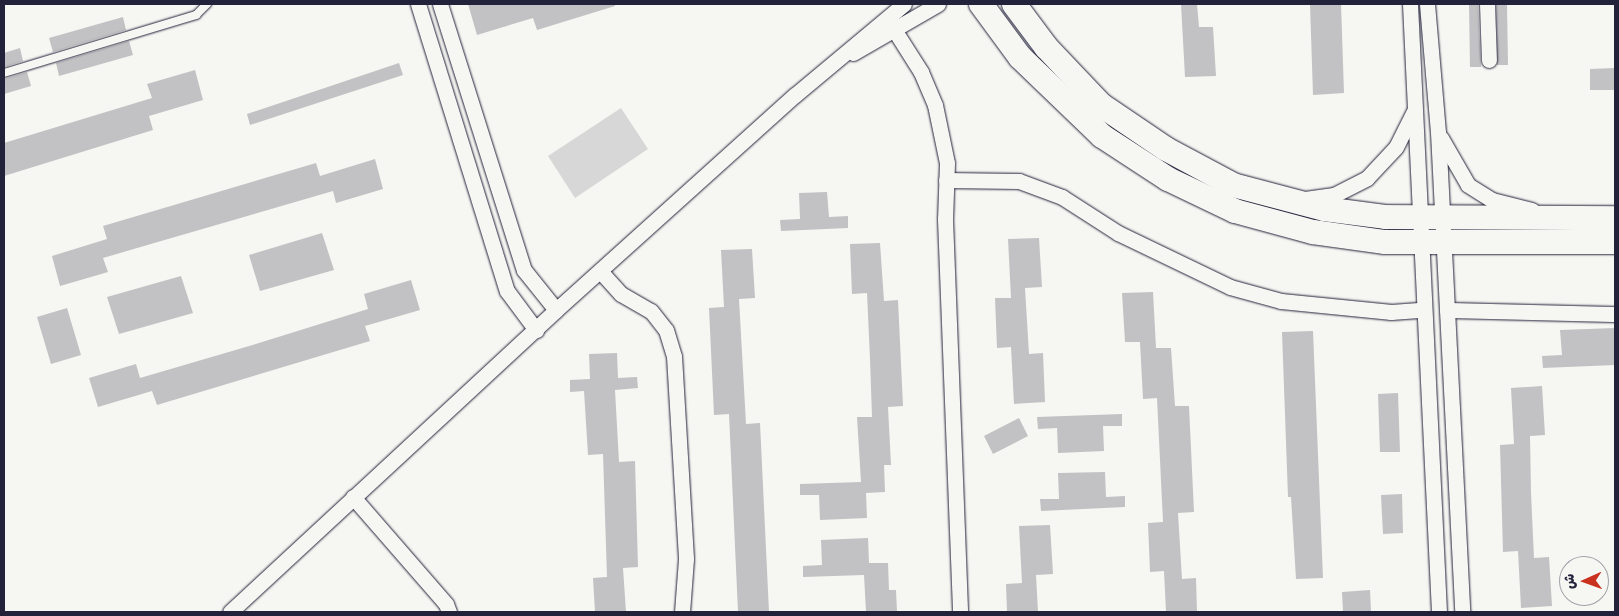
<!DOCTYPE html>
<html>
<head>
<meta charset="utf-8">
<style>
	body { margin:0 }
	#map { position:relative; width:1619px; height:616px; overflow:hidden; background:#f6f6f2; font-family:"Architects Daughter","Playpen Sans Arabic",sans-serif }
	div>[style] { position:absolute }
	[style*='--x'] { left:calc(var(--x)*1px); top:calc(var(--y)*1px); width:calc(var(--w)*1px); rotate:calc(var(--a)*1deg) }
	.green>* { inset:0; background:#d7d7d7 }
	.building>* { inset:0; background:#c2c2c4 }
	.roads { filter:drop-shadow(0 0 1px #22223b) drop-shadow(0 0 1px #22223b) }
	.lane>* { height:8px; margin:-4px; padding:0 4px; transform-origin:4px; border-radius:4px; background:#f6f6f2 }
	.street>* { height:15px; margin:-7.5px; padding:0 7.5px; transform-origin:7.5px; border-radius:7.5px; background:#f6f6f2 }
	.primary>* { height:24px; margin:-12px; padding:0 12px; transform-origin:12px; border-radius:12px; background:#f6f6f2 }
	span { translate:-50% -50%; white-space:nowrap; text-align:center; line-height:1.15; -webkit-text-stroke:4px #f6f6f2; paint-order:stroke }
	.frame { position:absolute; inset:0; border:5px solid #22223b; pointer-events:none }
	.north { position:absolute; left:1559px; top:556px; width:50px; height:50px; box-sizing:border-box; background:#f6f6f2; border:1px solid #a1a1a9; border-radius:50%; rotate:268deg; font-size:14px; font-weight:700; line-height:20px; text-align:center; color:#22223b }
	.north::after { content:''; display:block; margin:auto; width:18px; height:22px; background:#c8321e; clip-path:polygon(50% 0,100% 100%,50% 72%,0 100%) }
</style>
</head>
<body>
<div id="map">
	<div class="green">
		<div style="clip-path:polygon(621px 108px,648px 149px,575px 198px,548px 156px)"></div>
	</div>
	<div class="building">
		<div style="clip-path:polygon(468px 4px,615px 4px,615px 6px,537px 30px,533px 18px,477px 35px)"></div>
		<div style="clip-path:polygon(1181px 4px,1197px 4px,1199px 27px,1213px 27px,1216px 76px,1185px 77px)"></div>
		<div style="clip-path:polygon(1310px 4px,1341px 4px,1344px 93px,1313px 95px)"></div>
		<div style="clip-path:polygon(1469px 4px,1478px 4px,1481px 67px,1470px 67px)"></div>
		<div style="clip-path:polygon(1496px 4px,1507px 4px,1508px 65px,1497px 65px)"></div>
		<div style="clip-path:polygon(123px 17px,126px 30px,53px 52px,49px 38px)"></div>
		<div style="clip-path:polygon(129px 41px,133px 55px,59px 76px,56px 63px)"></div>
		<div style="clip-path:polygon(20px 48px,23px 61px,4px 67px,4px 53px)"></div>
		<div style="clip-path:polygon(399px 63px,403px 75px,250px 125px,247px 114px)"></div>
		<div style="clip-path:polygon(1614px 68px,1614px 90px,1590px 90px,1590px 69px)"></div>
		<div style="clip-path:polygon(195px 70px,203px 100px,149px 116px,153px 130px,4px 176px,4px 143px,152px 98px,147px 84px)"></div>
		<div style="clip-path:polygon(27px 72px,31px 86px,4px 94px,4px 79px)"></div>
		<div style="clip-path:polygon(375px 159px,383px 189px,336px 203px,333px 191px,168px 239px,103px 258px,108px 272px,60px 286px,52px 256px,107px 239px,103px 226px,316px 163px,320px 176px)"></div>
		<div style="clip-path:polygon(827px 192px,829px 217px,848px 216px,848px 228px,781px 231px,780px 220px,800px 219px,799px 193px)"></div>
		<div style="clip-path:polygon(322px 233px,334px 270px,260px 291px,249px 255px)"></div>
		<div style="clip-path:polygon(1039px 238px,1042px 287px,1025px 288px,1029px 354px,1043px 353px,1045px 402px,1014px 404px,1011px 347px,997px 348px,995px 298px,1011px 298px,1008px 239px)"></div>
		<div style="clip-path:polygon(880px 243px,884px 301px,898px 300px,903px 406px,888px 407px,891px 465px,884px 465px,885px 492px,866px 493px,867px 518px,820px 520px,819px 495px,800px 495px,800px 484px,861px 482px,857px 417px,872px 417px,870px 359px,867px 293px,852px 294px,850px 244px)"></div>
		<div style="clip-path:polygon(752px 249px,755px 298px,739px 299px,746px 424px,760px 423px,769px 612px,738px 612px,729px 414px,714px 415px,709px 308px,724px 307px,721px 250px)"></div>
		<div style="clip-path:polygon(181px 276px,193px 313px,119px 334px,107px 297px)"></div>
		<div style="clip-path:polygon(411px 280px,420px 310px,365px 326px,370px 341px,157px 405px,152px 391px,98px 407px,89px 378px,136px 364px,140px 378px,259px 343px,368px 309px,364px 294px)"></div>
		<div style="clip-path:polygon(1153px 292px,1156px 348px,1171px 348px,1175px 406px,1189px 406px,1194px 512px,1178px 513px,1182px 579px,1196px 578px,1197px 612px,1166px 612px,1164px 571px,1150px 572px,1148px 523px,1163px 522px,1157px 398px,1143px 399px,1140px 342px,1125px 342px,1122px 293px)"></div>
		<div style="clip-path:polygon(67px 308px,81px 355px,51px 364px,37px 317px)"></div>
		<div style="clip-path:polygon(1615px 328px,1615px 365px,1543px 368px,1542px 356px,1562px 355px,1560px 330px)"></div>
		<div style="clip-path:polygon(1313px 331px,1323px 578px,1296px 579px,1291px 497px,1288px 497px,1282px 332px)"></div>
		<div style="clip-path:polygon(617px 353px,618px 378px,637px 377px,638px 388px,615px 390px,619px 462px,635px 461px,638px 567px,623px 568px,626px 612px,595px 612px,593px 578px,607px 577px,603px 454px,588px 455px,584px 391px,570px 392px,570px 380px,590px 379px,589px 354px)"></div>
		<div style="clip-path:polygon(1542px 386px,1545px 435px,1530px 436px,1531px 493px,1534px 558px,1549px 557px,1552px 606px,1521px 608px,1518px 551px,1503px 552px,1500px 445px,1514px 444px,1511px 388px)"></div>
		<div style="clip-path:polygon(1398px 393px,1400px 452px,1380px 452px,1378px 394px)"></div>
		<div style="clip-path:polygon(1122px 414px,1122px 426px,1103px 426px,1104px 451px,1058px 453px,1057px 428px,1038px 429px,1037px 417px)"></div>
		<div style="clip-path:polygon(1019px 418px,1028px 436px,993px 454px,984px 436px)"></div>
		<div style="clip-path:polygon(1105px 472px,1106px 497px,1125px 496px,1125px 507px,1041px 511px,1040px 499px,1059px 499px,1058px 473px)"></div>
		<div style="clip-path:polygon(1402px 494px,1403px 533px,1383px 534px,1381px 495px)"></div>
		<div style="clip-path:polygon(1050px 525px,1053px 574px,1036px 575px,1038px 612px,1007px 612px,1006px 584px,1022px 583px,1019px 526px)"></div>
		<div style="clip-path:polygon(868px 538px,869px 563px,888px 563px,889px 590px,896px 590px,897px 612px,866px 612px,864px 575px,803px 577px,803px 566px,822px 565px,821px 540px)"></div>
		<div style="clip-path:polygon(1370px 590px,1371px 612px,1343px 612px,1342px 592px)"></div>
	</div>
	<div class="roads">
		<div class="lane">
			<div style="--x:4;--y:73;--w:201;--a:-16.8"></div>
			<div style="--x:196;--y:15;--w:16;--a:-45"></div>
		</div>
		<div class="street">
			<div style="--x:418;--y:4;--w:300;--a:72.8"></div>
			<div style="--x:507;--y:291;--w:49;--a:53.4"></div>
			<div style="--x:440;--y:4;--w:279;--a:72.5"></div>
			<div style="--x:524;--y:270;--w:51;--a:51.3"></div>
			<div style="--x:1410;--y:4;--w:609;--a:87.27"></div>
			<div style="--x:1427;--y:4;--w:128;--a:85.1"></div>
			<div style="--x:1438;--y:132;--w:481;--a:87.1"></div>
			<div style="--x:1487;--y:4;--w:56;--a:88"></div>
			<div style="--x:895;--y:31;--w:49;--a:57.6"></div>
			<div style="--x:921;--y:72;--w:36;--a:67"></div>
			<div style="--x:935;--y:105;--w:59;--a:78.3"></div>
			<div style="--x:947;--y:163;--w:56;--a:92"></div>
			<div style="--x:945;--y:219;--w:393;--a:87.8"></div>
			<div style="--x:853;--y:53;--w:98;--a:-30"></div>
			<div style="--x:1441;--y:138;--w:54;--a:60.1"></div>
			<div style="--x:1468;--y:185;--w:28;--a:32"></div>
			<div style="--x:1492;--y:200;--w:41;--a:14"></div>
			<div style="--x:946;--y:180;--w:73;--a:0.8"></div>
			<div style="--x:1019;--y:181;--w:46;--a:20.4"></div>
			<div style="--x:1062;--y:197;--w:67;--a:32.7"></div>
			<div style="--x:1118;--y:233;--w:124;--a:25.7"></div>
			<div style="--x:1230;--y:287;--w:53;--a:15.4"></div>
			<div style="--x:1281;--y:301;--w:111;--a:5.7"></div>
			<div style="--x:1391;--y:312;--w:31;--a:-4"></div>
			<div style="--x:1305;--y:199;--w:29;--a:-8"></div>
			<div style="--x:1334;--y:195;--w:37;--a:-27"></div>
			<div style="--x:1367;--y:178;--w:42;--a:-46.9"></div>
			<div style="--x:1396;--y:147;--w:40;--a:-63.4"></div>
			<div style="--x:601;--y:272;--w:30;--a:48"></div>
			<div style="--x:621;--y:294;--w:34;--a:30"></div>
			<div style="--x:651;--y:311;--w:24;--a:52"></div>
			<div style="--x:666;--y:330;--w:27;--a:73"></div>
			<div style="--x:674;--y:356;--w:203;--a:86.6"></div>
			<div style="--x:686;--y:559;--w:53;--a:94.3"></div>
			<div style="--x:1447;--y:310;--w:168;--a:1.4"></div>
			<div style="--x:353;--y:497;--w:142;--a:49"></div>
			<div style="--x:446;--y:604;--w:9;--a:69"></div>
			<div style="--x:230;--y:612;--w:444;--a:-42.8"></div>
			<div style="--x:556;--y:310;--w:321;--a:-42"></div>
			<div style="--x:795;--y:95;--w:142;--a:-39.9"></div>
		</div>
		<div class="primary">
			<div style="--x:981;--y:4;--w:66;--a:53.7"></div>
			<div style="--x:1020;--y:57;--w:114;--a:43.9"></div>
			<div style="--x:1102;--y:136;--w:79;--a:33.1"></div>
			<div style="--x:1168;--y:179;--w:74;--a:25.5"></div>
			<div style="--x:1235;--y:211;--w:81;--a:15.1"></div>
			<div style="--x:1313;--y:232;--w:73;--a:7.9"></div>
			<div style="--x:1385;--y:242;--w:230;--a:0"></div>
			<div style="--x:1014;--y:4;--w:54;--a:53.3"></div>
			<div style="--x:1046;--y:47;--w:80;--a:46.5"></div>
			<div style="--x:1101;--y:105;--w:78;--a:34.1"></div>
			<div style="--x:1166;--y:149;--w:76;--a:28.2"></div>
			<div style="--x:1233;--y:185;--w:94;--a:14.8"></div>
			<div style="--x:1324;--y:209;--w:63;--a:7.4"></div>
			<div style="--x:1386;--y:217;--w:229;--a:0.3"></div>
		</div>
	</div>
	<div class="frame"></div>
	<div class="north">ش</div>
</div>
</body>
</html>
